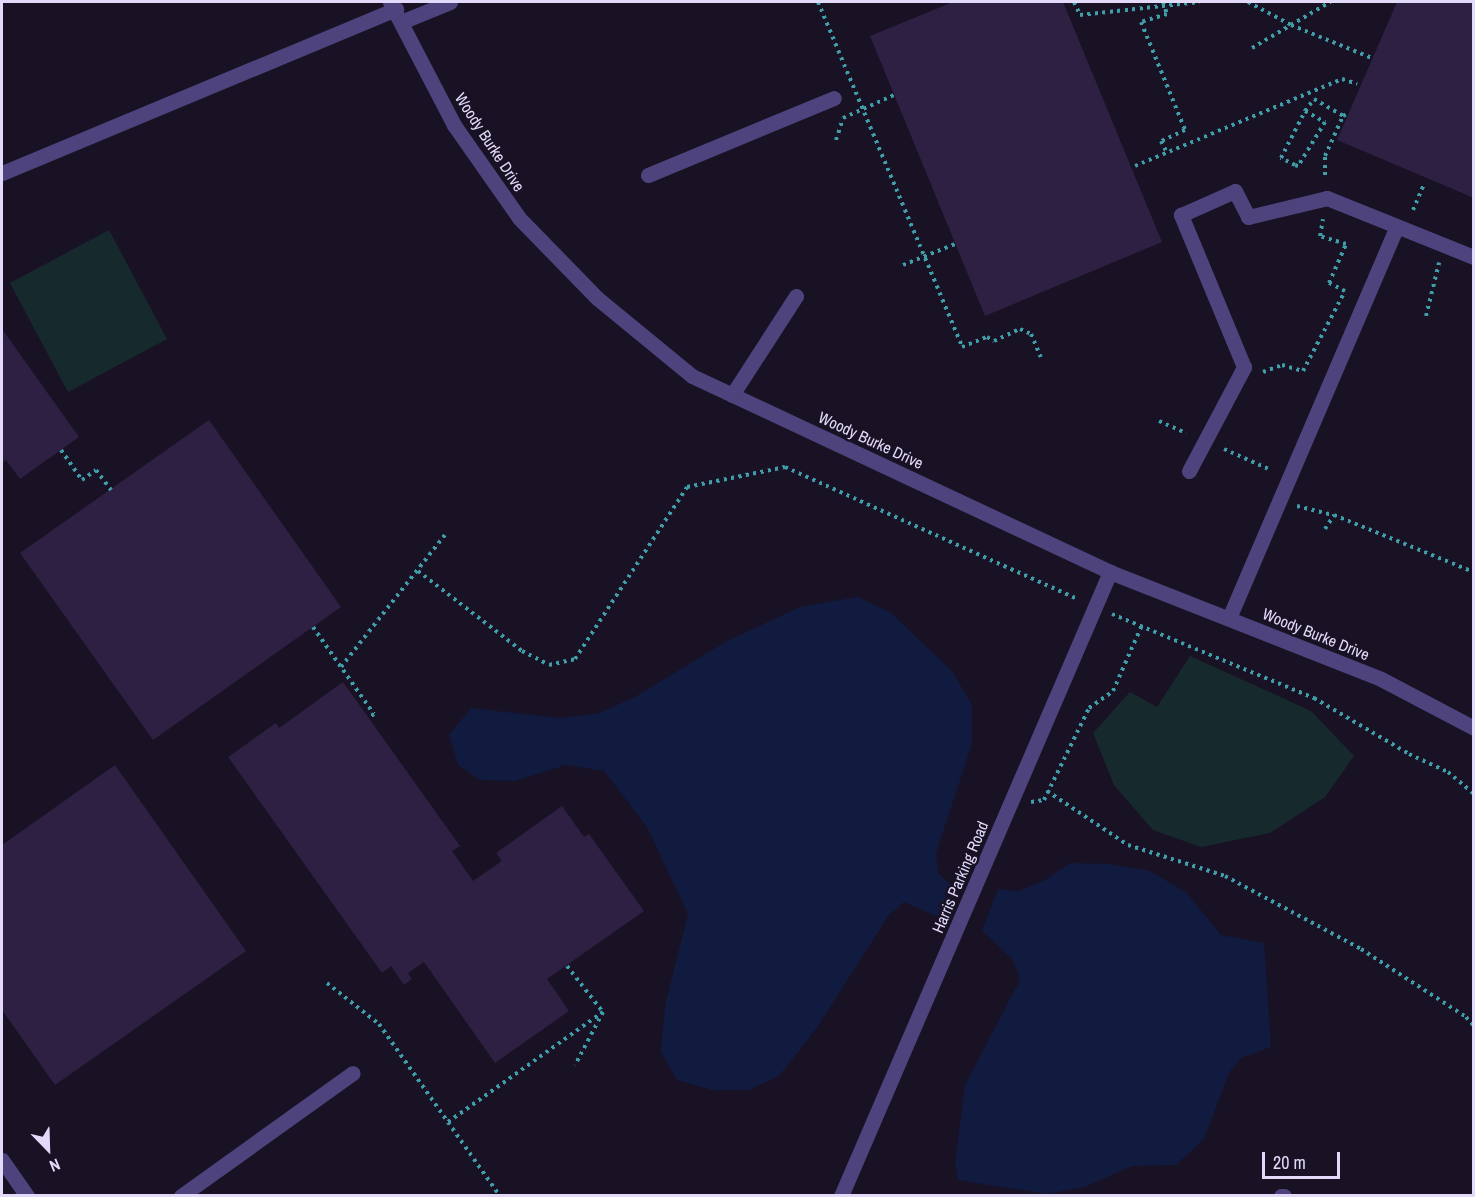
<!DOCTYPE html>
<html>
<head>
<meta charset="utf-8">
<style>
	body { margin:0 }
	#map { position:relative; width:1475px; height:1197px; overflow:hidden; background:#181224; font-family:"Archivo Narrow",sans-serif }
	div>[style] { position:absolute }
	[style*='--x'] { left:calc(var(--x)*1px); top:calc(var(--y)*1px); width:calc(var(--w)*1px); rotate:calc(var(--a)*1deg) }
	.green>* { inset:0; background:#162a2e }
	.water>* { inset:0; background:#111a3f }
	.building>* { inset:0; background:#2d2043 }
	.path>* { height:4px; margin-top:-2px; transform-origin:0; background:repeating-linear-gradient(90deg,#3f9eaa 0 3px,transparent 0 7.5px) }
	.minor>* { height:15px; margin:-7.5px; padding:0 7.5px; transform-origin:7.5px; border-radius:7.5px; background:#4f437d }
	span { translate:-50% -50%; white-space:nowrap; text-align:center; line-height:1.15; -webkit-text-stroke:5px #181224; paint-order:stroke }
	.street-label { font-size:16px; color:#e3dafa }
	.frame { position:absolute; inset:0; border:3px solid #e3dafa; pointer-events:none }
	.north { position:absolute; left:18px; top:1119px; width:60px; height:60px; -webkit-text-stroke:4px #181224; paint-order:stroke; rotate:157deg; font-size:16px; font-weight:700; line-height:24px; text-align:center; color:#e3dafa }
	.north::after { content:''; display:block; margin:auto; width:21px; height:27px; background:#e3dafa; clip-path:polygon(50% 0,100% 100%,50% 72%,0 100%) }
	.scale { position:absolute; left:1262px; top:1152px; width:78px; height:27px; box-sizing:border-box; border:3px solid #e3dafa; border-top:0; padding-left:8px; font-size:18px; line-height:21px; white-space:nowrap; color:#e3dafa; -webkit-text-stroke:4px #181224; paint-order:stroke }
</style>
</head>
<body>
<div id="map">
	<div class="green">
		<div style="clip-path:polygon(109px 230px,167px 339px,68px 392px,10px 283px)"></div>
		<div style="clip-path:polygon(1190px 656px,1311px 711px,1354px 756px,1325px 797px,1270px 833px,1201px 847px,1153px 830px,1114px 785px,1093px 733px,1130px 692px,1157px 707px)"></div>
	</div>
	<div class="water">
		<div style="clip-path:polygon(857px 597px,890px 612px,952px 671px,972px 705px,972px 744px,936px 853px,938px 873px,951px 885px,938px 917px,904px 902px,889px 915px,816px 1029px,779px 1076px,749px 1090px,712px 1090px,677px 1080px,661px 1052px,665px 1005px,688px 914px,647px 827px,604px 771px,566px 765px,515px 781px,480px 780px,458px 765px,449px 735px,471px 708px,560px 718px,599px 713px,635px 697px,727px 641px,800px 607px)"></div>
		<div style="clip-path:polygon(1070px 863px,1111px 864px,1150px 871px,1187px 893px,1221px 935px,1264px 943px,1271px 1047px,1241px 1058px,1229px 1073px,1204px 1139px,1176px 1165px,1132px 1166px,1085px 1187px,1047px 1194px,958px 1180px,955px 1163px,965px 1085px,1020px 980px,1013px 960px,982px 931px,998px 889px,1019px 891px,1045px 880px)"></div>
	</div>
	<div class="building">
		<div style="clip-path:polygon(953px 2px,1063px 2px,1162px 242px,985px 316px,870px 36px)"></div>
		<div style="clip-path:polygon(1397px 2px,1474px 2px,1474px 198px,1337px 140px)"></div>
		<div style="clip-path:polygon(2px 329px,79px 437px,20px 479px,6px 460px,2px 463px)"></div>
		<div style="clip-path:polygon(209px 420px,341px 607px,153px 740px,20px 553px)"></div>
		<div style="clip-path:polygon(343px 682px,460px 846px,452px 851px,473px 881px,502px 861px,496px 853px,562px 806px,584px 837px,589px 834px,644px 911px,547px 979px,569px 1011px,495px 1063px,424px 962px,408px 973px,412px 979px,404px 985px,391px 966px,382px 973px,228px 757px,276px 723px,279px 728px)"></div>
		<div style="clip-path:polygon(115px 765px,246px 951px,55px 1085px,2px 1010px,2px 845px)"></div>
	</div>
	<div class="path">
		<div style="--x:818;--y:2;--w:374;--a:67.3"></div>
		<div style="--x:962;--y:347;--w:27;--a:-22"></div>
		<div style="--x:987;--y:337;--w:8;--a:30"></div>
		<div style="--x:994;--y:341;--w:29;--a:-25"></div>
		<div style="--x:1020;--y:329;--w:12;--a:24"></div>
		<div style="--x:1031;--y:334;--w:25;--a:67"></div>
		<div style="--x:1074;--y:2;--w:14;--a:65"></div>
		<div style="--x:1080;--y:15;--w:120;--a:-6.2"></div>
		<div style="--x:1163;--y:2;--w:13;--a:72"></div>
		<div style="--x:1167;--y:14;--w:27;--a:163"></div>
		<div style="--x:1141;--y:22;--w:117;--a:67.8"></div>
		<div style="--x:1185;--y:130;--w:26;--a:155"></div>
		<div style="--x:1161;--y:141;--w:13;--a:63"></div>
		<div style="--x:1248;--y:2;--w:49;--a:28.1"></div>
		<div style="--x:1291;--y:25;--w:87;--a:22.2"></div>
		<div style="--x:1252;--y:48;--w:91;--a:-30.5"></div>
		<div style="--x:1305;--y:111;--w:23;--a:29"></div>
		<div style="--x:1325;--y:122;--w:52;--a:121.5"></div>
		<div style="--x:1298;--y:166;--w:3;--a:-162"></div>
		<div style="--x:1295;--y:165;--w:16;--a:-153"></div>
		<div style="--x:1281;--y:158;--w:53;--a:-62.9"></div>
		<div style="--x:1305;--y:111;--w:15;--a:-53"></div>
		<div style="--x:1314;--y:99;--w:34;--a:30"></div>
		<div style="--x:1343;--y:116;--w:7;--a:-27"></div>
		<div style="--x:836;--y:140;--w:23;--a:-72"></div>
		<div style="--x:843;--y:118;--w:56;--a:-24.3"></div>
		<div style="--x:1135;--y:166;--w:225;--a:-22.8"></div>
		<div style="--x:1342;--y:79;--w:16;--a:18"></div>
		<div style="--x:1325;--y:175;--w:19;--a:-90"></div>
		<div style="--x:1325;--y:156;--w:44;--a:-65.8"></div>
		<div style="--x:1413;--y:210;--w:28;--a:-67"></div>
		<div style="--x:903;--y:265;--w:56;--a:-22"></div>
		<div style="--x:1426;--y:316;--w:55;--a:-76.2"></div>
		<div style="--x:1263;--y:372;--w:20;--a:-20"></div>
		<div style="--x:1282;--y:365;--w:22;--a:16"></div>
		<div style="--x:1303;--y:371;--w:90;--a:-62.3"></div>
		<div style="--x:1345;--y:291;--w:18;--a:-153"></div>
		<div style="--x:1329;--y:283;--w:43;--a:-66.4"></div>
		<div style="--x:1346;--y:244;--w:27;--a:-163"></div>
		<div style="--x:1320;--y:236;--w:17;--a:-80"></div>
		<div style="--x:1159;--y:421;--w:30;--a:24"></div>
		<div style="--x:1224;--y:449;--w:51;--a:24.1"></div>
		<div style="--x:61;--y:450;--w:37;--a:55"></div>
		<div style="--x:82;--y:480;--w:17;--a:-36"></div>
		<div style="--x:96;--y:470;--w:25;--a:53"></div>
		<div style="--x:1297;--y:506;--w:38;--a:14"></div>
		<div style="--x:1334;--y:515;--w:151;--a:22.2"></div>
		<div style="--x:1325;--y:529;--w:17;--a:-57"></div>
		<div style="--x:418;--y:571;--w:131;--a:37.6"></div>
		<div style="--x:522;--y:651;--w:30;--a:27"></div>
		<div style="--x:549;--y:665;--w:27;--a:-13"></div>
		<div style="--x:575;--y:659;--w:205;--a:-56.9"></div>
		<div style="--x:687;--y:487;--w:100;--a:-11.5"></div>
		<div style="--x:785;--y:467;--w:320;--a:24.3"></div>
		<div style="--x:1112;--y:614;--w:219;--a:22.6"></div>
		<div style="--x:1314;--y:698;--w:110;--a:30.5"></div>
		<div style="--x:1409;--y:754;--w:43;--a:24.8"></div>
		<div style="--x:1448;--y:772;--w:34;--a:40"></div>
		<div style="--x:313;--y:627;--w:106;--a:55"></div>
		<div style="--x:374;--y:714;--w:7;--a:146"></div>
		<div style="--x:341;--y:667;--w:168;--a:-51.8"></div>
		<div style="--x:1047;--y:791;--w:97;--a:33.7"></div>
		<div style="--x:1128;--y:845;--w:102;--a:17.7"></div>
		<div style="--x:1225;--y:876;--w:154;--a:28.2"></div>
		<div style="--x:1361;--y:949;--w:125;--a:32.9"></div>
		<div style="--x:1466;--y:1017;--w:12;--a:48"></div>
		<div style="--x:1031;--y:802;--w:13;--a:-9"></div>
		<div style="--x:1044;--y:800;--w:102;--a:-63.9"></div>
		<div style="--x:1089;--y:708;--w:29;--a:-35"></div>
		<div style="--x:1113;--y:691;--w:72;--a:-66.3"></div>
		<div style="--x:567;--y:966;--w:58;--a:52"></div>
		<div style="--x:603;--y:1012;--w:60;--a:117.8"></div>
		<div style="--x:327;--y:983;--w:66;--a:38.3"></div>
		<div style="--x:379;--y:1024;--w:210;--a:54.9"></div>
		<div style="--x:448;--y:1122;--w:190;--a:-35.4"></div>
	</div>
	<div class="minor">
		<div style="--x:390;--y:2;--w:139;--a:62.5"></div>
		<div style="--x:454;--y:125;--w:113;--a:55"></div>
		<div style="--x:519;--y:218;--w:112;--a:45.7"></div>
		<div style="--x:597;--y:298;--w:123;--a:39.4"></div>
		<div style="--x:692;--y:376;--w:462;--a:25.1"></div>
		<div style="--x:1110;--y:572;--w:291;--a:21.5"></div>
		<div style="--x:1381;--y:679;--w:105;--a:27.8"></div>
		<div style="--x:401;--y:22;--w:53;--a:-22.2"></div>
		<div style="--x:2;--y:173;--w:427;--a:-22.6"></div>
		<div style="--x:648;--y:175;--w:201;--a:-22.5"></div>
		<div style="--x:732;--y:395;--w:118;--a:-57.1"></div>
		<div style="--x:1189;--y:471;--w:118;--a:-62.1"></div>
		<div style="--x:1244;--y:367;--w:165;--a:-112.5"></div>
		<div style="--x:1181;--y:215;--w:59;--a:-24"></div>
		<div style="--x:1235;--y:191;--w:29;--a:63"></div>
		<div style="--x:1248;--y:217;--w:81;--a:-13.5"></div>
		<div style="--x:1327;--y:198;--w:158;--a:21.9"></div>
		<div style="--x:1229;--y:618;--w:426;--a:-66.8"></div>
		<div style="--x:2;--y:1160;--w:44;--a:55.2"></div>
		<div style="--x:181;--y:1196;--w:211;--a:-35.6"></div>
		<div style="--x:841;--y:1196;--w:680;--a:-66.68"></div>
		<div style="--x:1281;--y:1196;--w:3;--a:0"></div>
	</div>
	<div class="street-label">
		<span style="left:490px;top:142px;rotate:57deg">Woody Burke Drive</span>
		<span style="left:871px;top:440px;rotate:25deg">Woody Burke Drive</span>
		<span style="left:1316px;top:634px;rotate:22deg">Woody Burke Drive</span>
		<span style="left:960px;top:877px;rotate:-67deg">Harris Parking Road</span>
	</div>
	<div class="frame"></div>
	<div class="north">N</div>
	<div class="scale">20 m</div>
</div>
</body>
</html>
